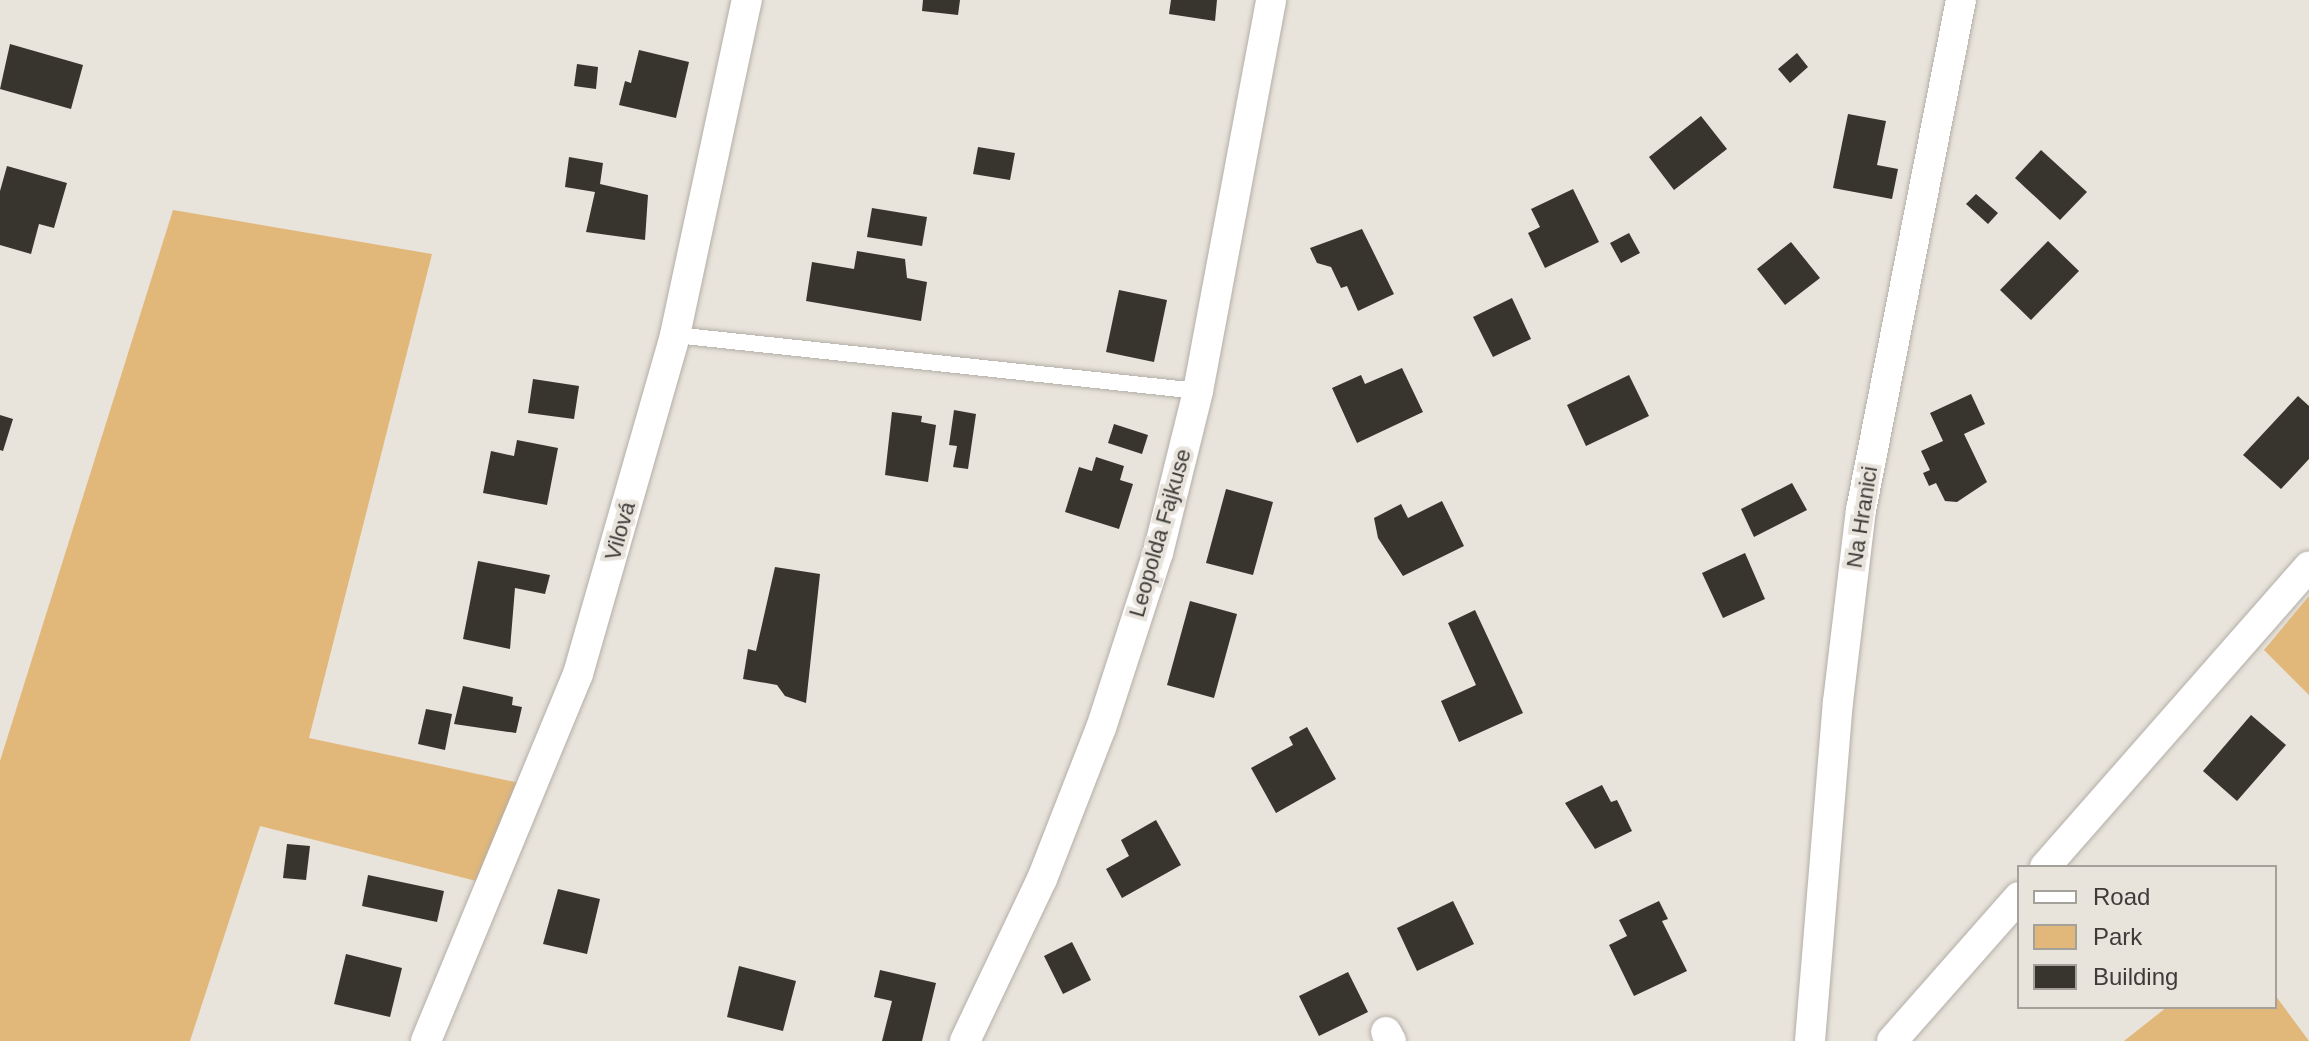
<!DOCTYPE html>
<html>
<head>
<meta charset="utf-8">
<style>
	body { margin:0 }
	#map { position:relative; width:2309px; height:1041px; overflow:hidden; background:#e8e3db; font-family:Helvetica,sans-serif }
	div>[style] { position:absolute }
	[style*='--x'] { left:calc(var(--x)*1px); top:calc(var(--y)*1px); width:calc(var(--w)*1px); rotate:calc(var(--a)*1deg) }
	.green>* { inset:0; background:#e2b87a }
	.building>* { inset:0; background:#38342e }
	.roads { filter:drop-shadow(0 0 2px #b3aea7) drop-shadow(0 0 2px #b3aea7) }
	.lane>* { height:16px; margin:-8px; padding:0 8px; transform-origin:8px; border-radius:8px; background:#fff }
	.street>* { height:30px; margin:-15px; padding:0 15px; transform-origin:15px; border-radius:15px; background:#fff }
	span { translate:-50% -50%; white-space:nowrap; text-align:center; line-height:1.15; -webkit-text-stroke:8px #e8e3db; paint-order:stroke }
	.street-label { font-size:22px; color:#3e3c39 }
	.legend { position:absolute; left:2017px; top:865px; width:260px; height:144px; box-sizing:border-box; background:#e8e3db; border:2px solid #a4a09a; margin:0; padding:10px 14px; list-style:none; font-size:24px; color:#3e3c39 }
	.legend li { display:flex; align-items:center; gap:16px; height:40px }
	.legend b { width:40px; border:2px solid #a4a09a }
</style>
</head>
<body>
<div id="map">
	<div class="green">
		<div style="clip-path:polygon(173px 210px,432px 254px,309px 738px,534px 786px,492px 885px,260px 826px,190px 1041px,0 1041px,0 761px)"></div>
		<div style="clip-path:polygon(2309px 596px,2309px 695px,2264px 650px)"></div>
		<div style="clip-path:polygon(2275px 995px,2309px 1041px,2124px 1041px,2167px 1007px,2275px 1007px)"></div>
	</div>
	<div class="building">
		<div style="clip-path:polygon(923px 0,960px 0,958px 15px,922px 11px)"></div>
		<div style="clip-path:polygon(1171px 0,1217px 0,1215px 21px,1169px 14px)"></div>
		<div style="clip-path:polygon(10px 44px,83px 65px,71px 109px,0 89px)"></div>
		<div style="clip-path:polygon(639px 50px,689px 62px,676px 118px,619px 105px,625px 81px,631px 83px)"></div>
		<div style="clip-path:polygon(1797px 53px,1808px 67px,1790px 83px,1778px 69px)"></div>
		<div style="clip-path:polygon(577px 64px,598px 67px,596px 89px,574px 86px)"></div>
		<div style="clip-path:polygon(1848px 114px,1886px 121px,1877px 165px,1898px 169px,1892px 199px,1833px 188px)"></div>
		<div style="clip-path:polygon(1701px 116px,1727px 149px,1674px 190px,1649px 157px)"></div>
		<div style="clip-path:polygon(978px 147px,1015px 153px,1010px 180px,973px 174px)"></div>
		<div style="clip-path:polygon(2041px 150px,2087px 192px,2060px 220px,2015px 178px)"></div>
		<div style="clip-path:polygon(569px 157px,603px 163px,600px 184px,648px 195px,645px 240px,586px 232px,595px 192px,565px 187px)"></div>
		<div style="clip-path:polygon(7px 166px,67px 183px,54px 228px,39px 224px,31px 254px,0 245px,0 191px)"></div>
		<div style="clip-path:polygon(1573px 189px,1599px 242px,1545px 268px,1528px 233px,1540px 227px,1531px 209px)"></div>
		<div style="clip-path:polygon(1976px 194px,1998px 213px,1988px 224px,1966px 204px)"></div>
		<div style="clip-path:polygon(872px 208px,927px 217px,922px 246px,867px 237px)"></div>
		<div style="clip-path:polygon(1362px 229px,1394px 294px,1358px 311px,1347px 286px,1341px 288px,1331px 267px,1317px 263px,1310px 248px)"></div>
		<div style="clip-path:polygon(1629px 233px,1640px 253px,1621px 263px,1610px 243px)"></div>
		<div style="clip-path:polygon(2048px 241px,2079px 271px,2031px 320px,2000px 290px)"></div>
		<div style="clip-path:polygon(1791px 242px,1820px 278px,1785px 305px,1757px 269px)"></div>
		<div style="clip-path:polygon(857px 251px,905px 259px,907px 278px,927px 282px,921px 321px,806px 301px,812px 262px,854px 269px)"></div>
		<div style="clip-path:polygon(1119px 290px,1167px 300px,1154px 362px,1106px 352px)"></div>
		<div style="clip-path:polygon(1512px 298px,1531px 339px,1493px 357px,1473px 317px)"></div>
		<div style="clip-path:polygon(1402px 368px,1423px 412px,1357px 443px,1332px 388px,1361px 375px,1365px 384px)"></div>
		<div style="clip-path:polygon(1629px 375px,1649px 416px,1586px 446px,1567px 405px)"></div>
		<div style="clip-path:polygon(533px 379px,579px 386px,574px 419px,528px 413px)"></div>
		<div style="clip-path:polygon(1971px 394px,1985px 424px,1964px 434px,1987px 482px,1957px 502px,1945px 501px,1936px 483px,1929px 486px,1923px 473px,1930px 470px,1921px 451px,1943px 441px,1930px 413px)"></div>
		<div style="clip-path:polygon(2298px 396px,2309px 406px,2309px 459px,2281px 489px,2243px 455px)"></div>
		<div style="clip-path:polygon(954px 410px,976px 414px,968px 469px,953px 467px,957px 446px,949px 445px)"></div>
		<div style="clip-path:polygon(892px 412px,922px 416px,921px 422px,936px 425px,928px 482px,885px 475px)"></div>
		<div style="clip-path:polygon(0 415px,13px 419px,3px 451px,0 450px)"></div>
		<div style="clip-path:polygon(1114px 424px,1148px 435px,1142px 454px,1108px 443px)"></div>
		<div style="clip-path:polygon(517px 440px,558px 448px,547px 505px,483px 493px,491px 451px,514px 456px)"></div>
		<div style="clip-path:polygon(1096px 457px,1124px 466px,1120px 480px,1133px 484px,1119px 529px,1065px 512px,1079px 467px,1092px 471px)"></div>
		<div style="clip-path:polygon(1792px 483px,1807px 510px,1754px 537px,1741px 509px)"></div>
		<div style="clip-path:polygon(1226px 489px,1273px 502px,1253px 575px,1206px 563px)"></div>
		<div style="clip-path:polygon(1442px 501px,1464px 546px,1403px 576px,1378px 538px,1374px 518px,1401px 504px,1408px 518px)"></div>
		<div style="clip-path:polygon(1745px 553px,1765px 599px,1723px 618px,1702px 573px)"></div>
		<div style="clip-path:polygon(478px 561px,550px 575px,545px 594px,515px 588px,510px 649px,463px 639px)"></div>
		<div style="clip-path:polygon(775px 567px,820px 574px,806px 703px,785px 696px,777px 685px,743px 679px,748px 649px,756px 651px)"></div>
		<div style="clip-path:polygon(1190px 601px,1237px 614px,1214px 698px,1167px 685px)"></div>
		<div style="clip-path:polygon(1475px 610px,1523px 713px,1459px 742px,1441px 701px,1476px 685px,1448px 623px)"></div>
		<div style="clip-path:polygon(463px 686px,513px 697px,512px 705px,522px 707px,516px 733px,454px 724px)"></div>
		<div style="clip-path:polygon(426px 709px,452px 714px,445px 750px,418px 744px)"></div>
		<div style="clip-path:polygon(2251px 715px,2286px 745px,2237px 801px,2203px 771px)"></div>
		<div style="clip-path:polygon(1307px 727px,1336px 779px,1276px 813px,1251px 768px,1293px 745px,1289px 737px)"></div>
		<div style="clip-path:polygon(1602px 785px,1611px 802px,1617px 800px,1632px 831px,1595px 849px,1565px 803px)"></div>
		<div style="clip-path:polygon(1156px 820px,1181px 865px,1122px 898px,1106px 869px,1129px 856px,1121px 840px)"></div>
		<div style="clip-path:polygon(287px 844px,310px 846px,306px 880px,283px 878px)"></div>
		<div style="clip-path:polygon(368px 875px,444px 891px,437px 922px,362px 906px)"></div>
		<div style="clip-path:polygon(558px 889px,600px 899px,587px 954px,543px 944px)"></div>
		<div style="clip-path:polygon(1453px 901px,1474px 944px,1417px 971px,1397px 928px)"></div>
		<div style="clip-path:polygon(1659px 901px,1668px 919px,1662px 921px,1687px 971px,1634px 996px,1609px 945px,1627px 936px,1619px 920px)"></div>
		<div style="clip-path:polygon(1072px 942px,1091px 980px,1063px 994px,1044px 956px)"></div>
		<div style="clip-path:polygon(346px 954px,402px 968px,390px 1017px,334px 1004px)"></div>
		<div style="clip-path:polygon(739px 966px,796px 981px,783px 1031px,727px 1017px)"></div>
		<div style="clip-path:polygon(880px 970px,936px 983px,922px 1041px,882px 1041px,892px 1001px,874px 997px)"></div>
		<div style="clip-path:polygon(1348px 972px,1368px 1012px,1319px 1036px,1299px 996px)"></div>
	</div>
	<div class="roads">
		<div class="lane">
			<div style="--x:675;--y:335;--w:526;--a:6.11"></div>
		</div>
		<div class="street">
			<div style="--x:2045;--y:867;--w:400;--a:-48.7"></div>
			<div style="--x:1386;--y:1032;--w:10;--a:61"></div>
			<div style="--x:426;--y:1041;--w:397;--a:-67.5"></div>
			<div style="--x:578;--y:674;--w:353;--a:-74"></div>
			<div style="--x:675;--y:335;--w:343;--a:-77.9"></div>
			<div style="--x:965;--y:1041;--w:179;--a:-64.6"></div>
			<div style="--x:1042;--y:879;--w:162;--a:-68.7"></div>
			<div style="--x:1101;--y:728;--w:184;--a:-72"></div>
			<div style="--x:1158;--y:553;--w:167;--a:-76.1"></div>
			<div style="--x:1198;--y:391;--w:398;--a:-79.4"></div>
			<div style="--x:1810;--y:1041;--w:340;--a:-85.3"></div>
			<div style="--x:1838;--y:702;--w:193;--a:-83.2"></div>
			<div style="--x:1861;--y:510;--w:520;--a:-78.91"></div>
			<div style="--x:1892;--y:1041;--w:192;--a:-48.6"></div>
		</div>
	</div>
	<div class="street-label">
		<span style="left:1862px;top:517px;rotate:-81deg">Na Hranici</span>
		<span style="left:620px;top:531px;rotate:-74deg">Vilová</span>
		<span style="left:1160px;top:533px;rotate:-74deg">Leopolda Fajkuse</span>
	</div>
	<ul class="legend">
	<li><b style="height:10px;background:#fff"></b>Road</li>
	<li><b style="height:22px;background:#e2b87a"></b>Park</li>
	<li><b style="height:22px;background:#38342e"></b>Building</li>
	</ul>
</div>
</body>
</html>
